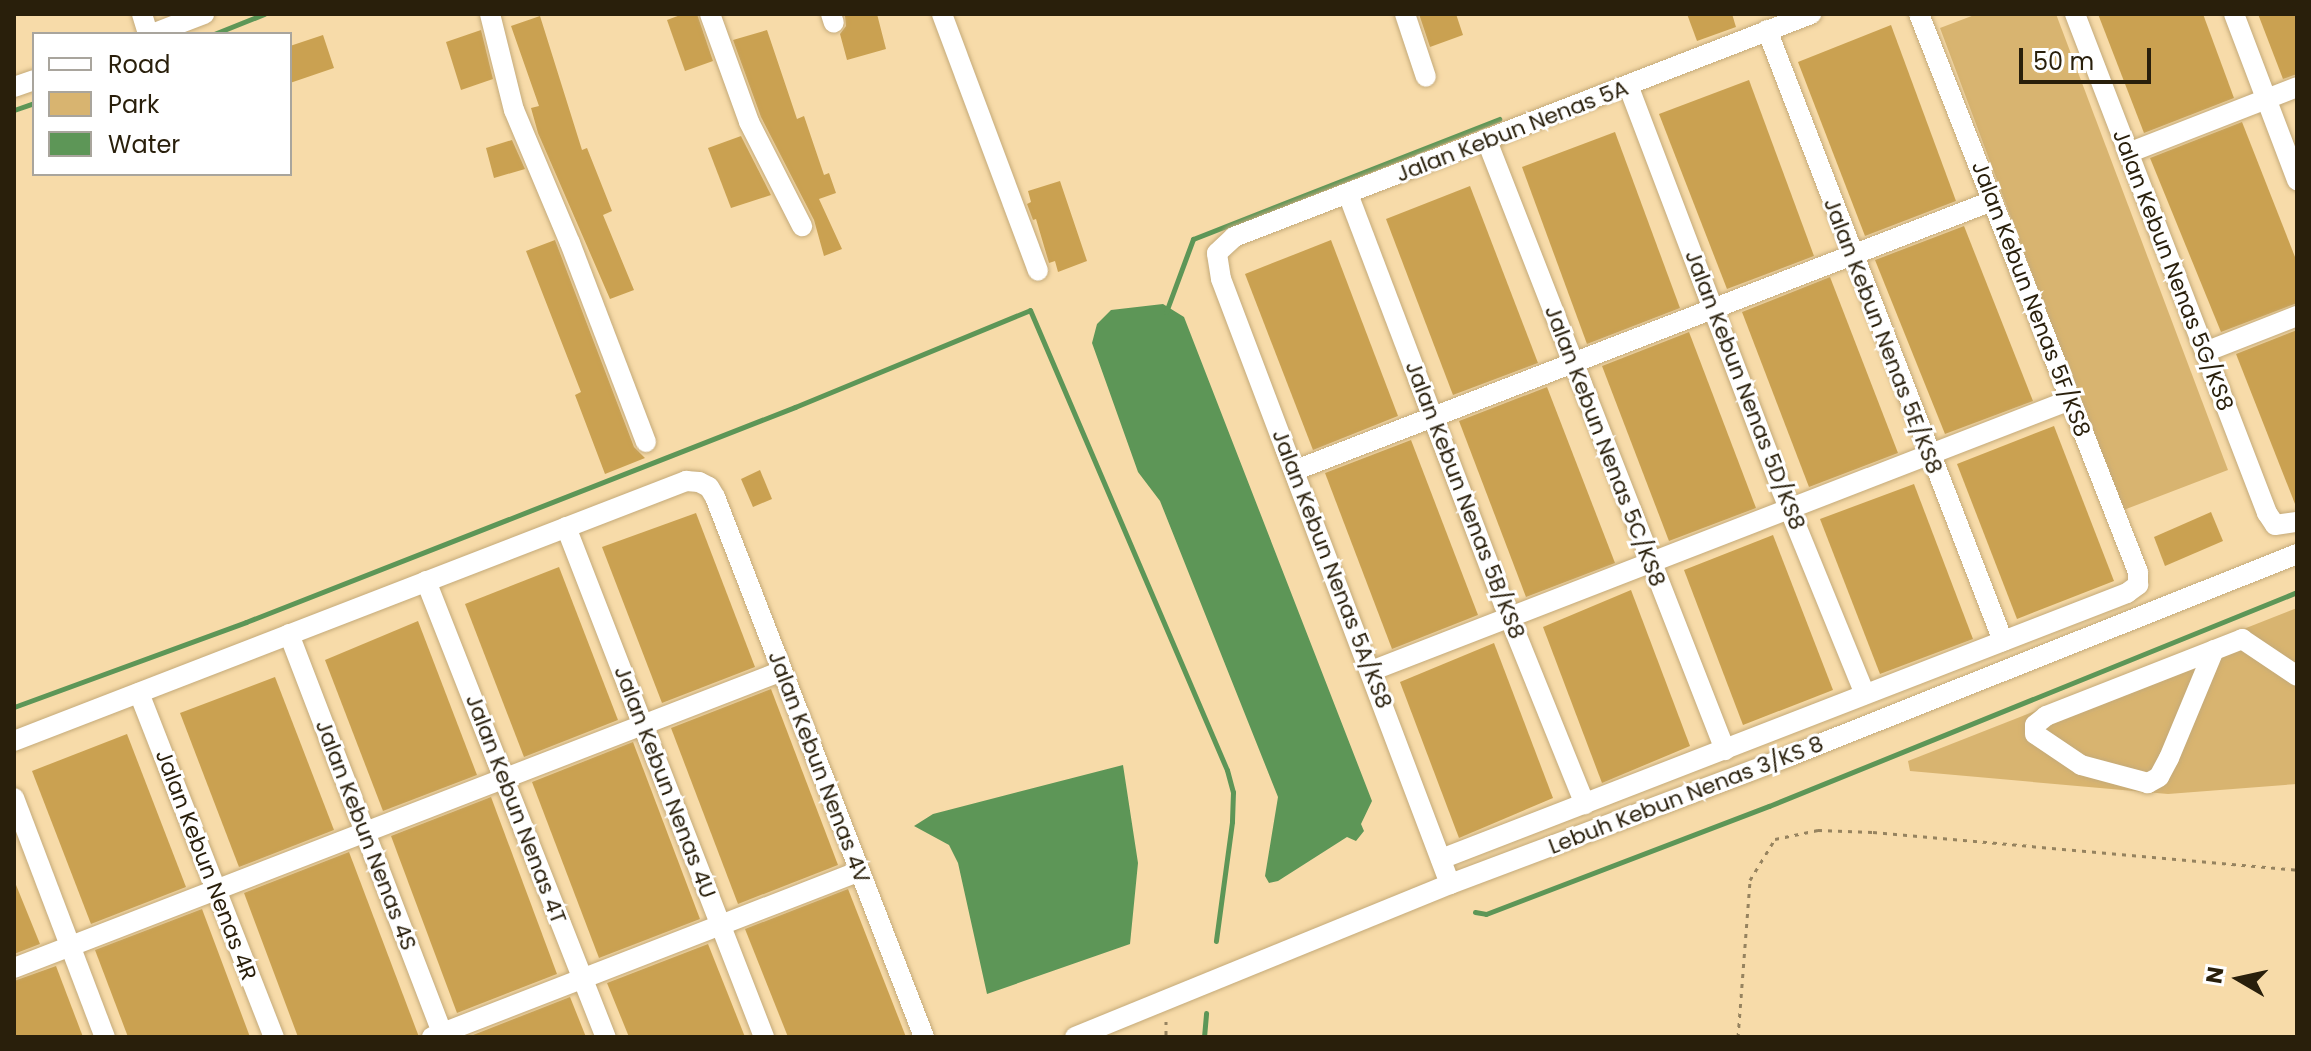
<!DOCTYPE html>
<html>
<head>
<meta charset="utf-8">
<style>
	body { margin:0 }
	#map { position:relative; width:2311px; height:1051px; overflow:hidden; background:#f7dba9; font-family:Poppins,sans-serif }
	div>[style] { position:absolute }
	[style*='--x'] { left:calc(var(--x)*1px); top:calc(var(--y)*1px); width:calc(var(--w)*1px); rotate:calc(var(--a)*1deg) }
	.green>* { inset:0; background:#d8b470 }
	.water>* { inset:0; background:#5d9657 }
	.stream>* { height:5px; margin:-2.5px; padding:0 2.5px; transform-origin:2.5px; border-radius:2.5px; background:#5d9657 }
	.building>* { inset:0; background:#caa151 }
	.path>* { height:3px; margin-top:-1.5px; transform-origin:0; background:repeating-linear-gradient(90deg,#96835f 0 4px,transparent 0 10px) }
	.roads { filter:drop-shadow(0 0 2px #c4aa79) drop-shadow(0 0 2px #c4aa79) }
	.minor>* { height:20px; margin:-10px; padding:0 10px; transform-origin:10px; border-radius:10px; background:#fff }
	span { translate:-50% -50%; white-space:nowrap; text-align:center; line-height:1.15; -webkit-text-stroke:6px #fff; paint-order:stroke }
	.street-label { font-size:22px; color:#291f0b }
	.frame { position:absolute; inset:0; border:16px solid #291f0b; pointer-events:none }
	.legend { position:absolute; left:32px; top:32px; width:260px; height:144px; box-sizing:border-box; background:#fff; border:2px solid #a9a59d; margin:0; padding:10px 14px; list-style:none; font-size:24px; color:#291f0b }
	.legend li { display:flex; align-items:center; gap:16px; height:40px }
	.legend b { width:40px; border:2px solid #a9a59d }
	.north { position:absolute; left:2199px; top:939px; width:80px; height:80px; -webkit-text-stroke:6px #fff; paint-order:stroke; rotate:279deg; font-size:22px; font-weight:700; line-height:32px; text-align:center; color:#291f0b }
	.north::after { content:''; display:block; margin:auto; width:28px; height:36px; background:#291f0b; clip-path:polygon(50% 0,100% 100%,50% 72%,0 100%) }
	.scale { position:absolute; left:2019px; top:48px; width:132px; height:36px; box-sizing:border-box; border:4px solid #291f0b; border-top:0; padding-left:10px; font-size:24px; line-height:28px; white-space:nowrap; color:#291f0b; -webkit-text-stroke:6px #fff; paint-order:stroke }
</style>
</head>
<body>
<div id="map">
	<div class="green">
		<div style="clip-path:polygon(1977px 14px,2056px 14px,2228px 470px,2121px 511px,1940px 28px)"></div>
		<div style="clip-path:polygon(2297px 608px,2297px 784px,2168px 794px,1910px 771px,1908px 761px)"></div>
	</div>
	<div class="water">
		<div style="clip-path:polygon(1163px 304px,1184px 317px,1372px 801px,1361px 824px,1364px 831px,1356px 841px,1347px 837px,1278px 881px,1269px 883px,1265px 876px,1278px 797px,1160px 501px,1138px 472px,1092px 343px,1097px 324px,1111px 310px)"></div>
		<div style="clip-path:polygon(1123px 765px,1138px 863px,1130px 944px,987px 994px,958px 863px,949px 845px,914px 826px,933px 814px)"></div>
	</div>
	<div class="stream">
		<div style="--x:214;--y:34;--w:54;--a:-21.8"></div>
		<div style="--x:14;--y:110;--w:21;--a:-19"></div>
		<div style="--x:1166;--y:312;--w:78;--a:-69.7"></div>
		<div style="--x:1193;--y:239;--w:329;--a:-21.4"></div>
		<div style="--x:14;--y:707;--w:247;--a:-20.1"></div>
		<div style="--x:246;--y:622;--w:590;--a:-21.39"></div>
		<div style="--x:795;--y:407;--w:254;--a:-22.4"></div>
		<div style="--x:1030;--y:310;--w:500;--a:66.82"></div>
		<div style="--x:1227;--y:770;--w:23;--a:75"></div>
		<div style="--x:1233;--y:792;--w:30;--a:92"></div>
		<div style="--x:1232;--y:822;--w:120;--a:97.7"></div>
		<div style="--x:1475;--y:912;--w:11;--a:10"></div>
		<div style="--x:1486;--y:914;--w:303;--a:-20.9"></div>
		<div style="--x:1769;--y:806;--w:570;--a:-22.06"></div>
		<div style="--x:1204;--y:1037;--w:24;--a:-85"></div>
	</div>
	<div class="building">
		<div style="clip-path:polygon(683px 14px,697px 14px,713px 61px,685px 71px,667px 20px)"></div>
		<div style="clip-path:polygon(853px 14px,877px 14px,886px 49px,847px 60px,840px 34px,846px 26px,845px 16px)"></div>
		<div style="clip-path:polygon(1419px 14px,1456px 14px,1463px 35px,1430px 47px)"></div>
		<div style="clip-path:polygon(1687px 14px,1732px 14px,1736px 27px,1697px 41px)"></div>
		<div style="clip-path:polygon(2098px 14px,2203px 14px,2234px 98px,2144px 133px)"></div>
		<div style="clip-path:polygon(2258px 14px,2297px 14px,2297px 74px,2283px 79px)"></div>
		<div style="clip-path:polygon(540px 16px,582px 150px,587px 148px,612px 211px,603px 215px,634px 290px,610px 299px,538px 133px,531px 108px,539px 106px,511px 26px)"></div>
		<div style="clip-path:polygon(1891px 25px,1956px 201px,1865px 236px,1798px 62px)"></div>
		<div style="clip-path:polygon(481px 30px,493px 79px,461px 90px,446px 42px)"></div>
		<div style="clip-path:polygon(767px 30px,797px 119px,804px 116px,824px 175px,829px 173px,836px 193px,819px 199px,842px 249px,824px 256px,814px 220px,761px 117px,733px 40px)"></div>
		<div style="clip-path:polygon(323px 35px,334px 68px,290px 83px,290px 46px)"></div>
		<div style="clip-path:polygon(1749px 80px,1814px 256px,1727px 289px,1659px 114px)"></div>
		<div style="clip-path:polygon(2242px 122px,2297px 262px,2297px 303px,2221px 332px,2150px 158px)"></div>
		<div style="clip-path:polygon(1615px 132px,1680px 308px,1587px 344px,1522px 167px)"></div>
		<div style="clip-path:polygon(741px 136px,771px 195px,731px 208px,708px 148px)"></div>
		<div style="clip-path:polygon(512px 140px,525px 169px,494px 178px,486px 148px)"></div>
		<div style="clip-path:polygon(1060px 181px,1087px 261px,1058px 272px,1055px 261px,1049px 263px,1036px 219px,1033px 220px,1027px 204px,1031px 202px,1028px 191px)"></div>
		<div style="clip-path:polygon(1470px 186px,1538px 363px,1453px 395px,1386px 219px)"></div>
		<div style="clip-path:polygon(1964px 226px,2033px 401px,1945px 434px,1875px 260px)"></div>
		<div style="clip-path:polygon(555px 240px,634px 447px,645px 458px,605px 474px,575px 395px,581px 392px,526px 251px)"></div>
		<div style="clip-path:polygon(1331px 240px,1398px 416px,1313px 450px,1245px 274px)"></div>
		<div style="clip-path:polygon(1830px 277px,1898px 453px,1809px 487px,1742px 312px)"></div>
		<div style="clip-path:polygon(2297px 330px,2297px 509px,2236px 354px)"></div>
		<div style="clip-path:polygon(1689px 332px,1756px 508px,1669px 541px,1602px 366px)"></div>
		<div style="clip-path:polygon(1547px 387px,1615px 563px,1526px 597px,1459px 421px)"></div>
		<div style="clip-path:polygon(2054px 426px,2114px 581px,2017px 619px,1957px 464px)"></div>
		<div style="clip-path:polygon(1411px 440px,1478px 615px,1392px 649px,1325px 473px)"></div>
		<div style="clip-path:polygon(760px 470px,772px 499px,753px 507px,741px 479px)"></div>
		<div style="clip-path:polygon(1914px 484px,1973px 639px,1880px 674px,1820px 519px)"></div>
		<div style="clip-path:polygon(2211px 512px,2223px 541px,2165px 566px,2154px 537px)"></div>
		<div style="clip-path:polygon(696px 513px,755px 667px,662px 703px,602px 547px)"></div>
		<div style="clip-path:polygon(1773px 535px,1833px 690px,1743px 725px,1684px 570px)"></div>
		<div style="clip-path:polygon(559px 567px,618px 720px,524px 757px,465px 604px)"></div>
		<div style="clip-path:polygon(1631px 590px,1690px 746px,1602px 783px,1543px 627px)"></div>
		<div style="clip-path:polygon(418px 621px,477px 775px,383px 811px,325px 660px)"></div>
		<div style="clip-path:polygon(1494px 643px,1553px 798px,1459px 838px,1400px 682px)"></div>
		<div style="clip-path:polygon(275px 677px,334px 830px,239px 867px,180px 713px)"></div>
		<div style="clip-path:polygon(771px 689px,838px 865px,738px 904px,671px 728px)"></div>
		<div style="clip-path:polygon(127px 734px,186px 887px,91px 924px,32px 771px)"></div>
		<div style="clip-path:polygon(633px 742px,700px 919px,599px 958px,532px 782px)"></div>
		<div style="clip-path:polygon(491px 797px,557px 974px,457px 1013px,391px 836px)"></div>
		<div style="clip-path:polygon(349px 852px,419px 1037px,298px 1037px,244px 893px)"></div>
		<div style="clip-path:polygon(14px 880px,40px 944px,14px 954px)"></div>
		<div style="clip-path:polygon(848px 889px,906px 1037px,788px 1037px,745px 929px)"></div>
		<div style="clip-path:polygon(202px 909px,250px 1037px,128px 1037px,95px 950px)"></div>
		<div style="clip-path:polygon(708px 944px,745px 1037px,629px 1037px,607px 983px)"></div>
		<div style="clip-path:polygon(56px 966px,83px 1037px,14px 1037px,14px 981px)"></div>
		<div style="clip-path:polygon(570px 997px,586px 1037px,468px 1037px)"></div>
	</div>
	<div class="path">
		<div style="--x:1166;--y:1021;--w:16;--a:90"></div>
		<div style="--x:1738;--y:1037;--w:157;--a:-85.6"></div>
		<div style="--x:1750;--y:880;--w:48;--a:-58.6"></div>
		<div style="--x:1775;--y:839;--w:44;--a:-11.8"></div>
		<div style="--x:1818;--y:830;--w:55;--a:2.1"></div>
		<div style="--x:1873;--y:832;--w:426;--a:5.1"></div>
	</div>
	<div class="roads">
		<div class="minor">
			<div style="--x:142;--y:14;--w:21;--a:73"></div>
			<div style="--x:490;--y:14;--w:99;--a:76"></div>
			<div style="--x:514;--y:110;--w:144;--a:67.2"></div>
			<div style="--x:570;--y:243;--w:213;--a:69.1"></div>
			<div style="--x:710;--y:14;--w:115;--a:70.1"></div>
			<div style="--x:749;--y:122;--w:117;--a:63"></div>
			<div style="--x:831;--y:14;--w:9;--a:72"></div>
			<div style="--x:942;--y:14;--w:274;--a:69.5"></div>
			<div style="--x:1405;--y:14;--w:66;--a:71.6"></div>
			<div style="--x:2075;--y:14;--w:535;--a:68.95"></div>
			<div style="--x:2267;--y:513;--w:14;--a:56"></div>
			<div style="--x:2275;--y:525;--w:22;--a:-8"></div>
			<div style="--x:2234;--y:14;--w:178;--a:69.2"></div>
			<div style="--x:1767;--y:30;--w:655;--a:68.88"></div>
			<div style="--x:152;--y:34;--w:56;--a:-21"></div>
			<div style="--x:1628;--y:85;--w:434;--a:69.2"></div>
			<div style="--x:1782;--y:491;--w:219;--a:67.8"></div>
			<div style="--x:14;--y:87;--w:21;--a:-19"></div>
			<div style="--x:1487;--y:141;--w:654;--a:68.65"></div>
			<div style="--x:2128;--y:153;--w:181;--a:-21.3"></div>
			<div style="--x:1348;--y:194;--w:439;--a:69.2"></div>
			<div style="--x:1504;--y:604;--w:216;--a:68"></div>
			<div style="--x:2205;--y:352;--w:99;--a:-21.4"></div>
			<div style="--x:1296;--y:470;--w:746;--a:-21.13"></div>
			<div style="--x:566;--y:527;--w:547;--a:68.78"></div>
			<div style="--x:426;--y:581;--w:490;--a:68.5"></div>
			<div style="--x:289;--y:634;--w:432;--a:69"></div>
			<div style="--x:2214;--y:650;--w:117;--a:112.6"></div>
			<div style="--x:2169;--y:758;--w:21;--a:118"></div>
			<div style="--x:2159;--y:777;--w:13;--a:151"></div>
			<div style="--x:2148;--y:783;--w:69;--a:-165"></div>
			<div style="--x:2081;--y:765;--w:55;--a:-146"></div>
			<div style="--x:2035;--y:734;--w:9;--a:-90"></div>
			<div style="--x:2035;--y:725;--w:14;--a:-39"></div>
			<div style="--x:2046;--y:716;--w:211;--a:-21.4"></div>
			<div style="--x:2242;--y:639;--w:66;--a:33.9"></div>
			<div style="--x:1371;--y:671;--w:750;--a:-21.19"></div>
			<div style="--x:139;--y:693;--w:370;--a:68.6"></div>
			<div style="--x:14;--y:741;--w:721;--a:-21.15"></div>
			<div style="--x:686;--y:481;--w:13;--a:4"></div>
			<div style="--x:699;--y:482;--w:11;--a:27"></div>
			<div style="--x:709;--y:487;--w:12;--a:59"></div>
			<div style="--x:715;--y:497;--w:579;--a:68.84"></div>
			<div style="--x:14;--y:798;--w:256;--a:69.2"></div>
			<div style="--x:1441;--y:859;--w:736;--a:-21.19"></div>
			<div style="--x:2127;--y:593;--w:14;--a:-36"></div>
			<div style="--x:2138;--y:585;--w:13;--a:-90"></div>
			<div style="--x:2138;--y:572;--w:599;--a:-111.43"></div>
			<div style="--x:1450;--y:884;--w:647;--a:-110.73"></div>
			<div style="--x:1221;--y:279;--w:26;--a:-99"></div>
			<div style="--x:1217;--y:253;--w:23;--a:-43"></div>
			<div style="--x:1234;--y:237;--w:619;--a:-21.13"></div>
			<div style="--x:14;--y:968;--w:823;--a:-21.14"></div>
			<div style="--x:432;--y:1037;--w:458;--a:-21.2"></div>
			<div style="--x:1075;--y:1037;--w:405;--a:-22.2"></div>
			<div style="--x:1450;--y:884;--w:363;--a:-20.6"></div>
			<div style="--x:1790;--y:756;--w:546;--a:-21.72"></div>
		</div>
	</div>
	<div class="street-label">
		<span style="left:1512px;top:131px;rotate:-21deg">Jalan Kebun Nenas 5A</span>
		<span style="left:2173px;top:270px;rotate:69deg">Jalan Kebun Nenas 5G/KS8</span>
		<span style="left:2031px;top:299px;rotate:69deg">Jalan Kebun Nenas 5F/KS8</span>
		<span style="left:1883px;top:336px;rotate:69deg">Jalan Kebun Nenas 5E/KS8</span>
		<span style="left:1745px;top:390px;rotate:69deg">Jalan Kebun Nenas 5D/KS8</span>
		<span style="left:1605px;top:446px;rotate:69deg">Jalan Kebun Nenas 5C/KS8</span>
		<span style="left:1465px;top:500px;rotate:69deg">Jalan Kebun Nenas 5B/KS8</span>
		<span style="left:1332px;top:569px;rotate:69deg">Jalan Kebun Nenas 5A/KS8</span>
		<span style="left:819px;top:767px;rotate:69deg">Jalan Kebun Nenas 4V</span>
		<span style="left:665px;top:782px;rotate:69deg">Jalan Kebun Nenas 4U</span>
		<span style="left:1686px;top:795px;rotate:-21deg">Lebuh Kebun Nenas 3/KS 8</span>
		<span style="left:516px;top:809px;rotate:69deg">Jalan Kebun Nenas 4T</span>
		<span style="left:366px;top:835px;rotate:69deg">Jalan Kebun Nenas 4S</span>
		<span style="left:206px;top:865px;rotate:69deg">Jalan Kebun Nenas 4R</span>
	</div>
	<div class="frame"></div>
	<ul class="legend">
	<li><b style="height:10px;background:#fff"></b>Road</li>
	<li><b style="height:22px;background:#d8b470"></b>Park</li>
	<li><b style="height:22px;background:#5d9657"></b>Water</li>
	</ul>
	<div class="north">N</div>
	<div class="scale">50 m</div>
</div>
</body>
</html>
